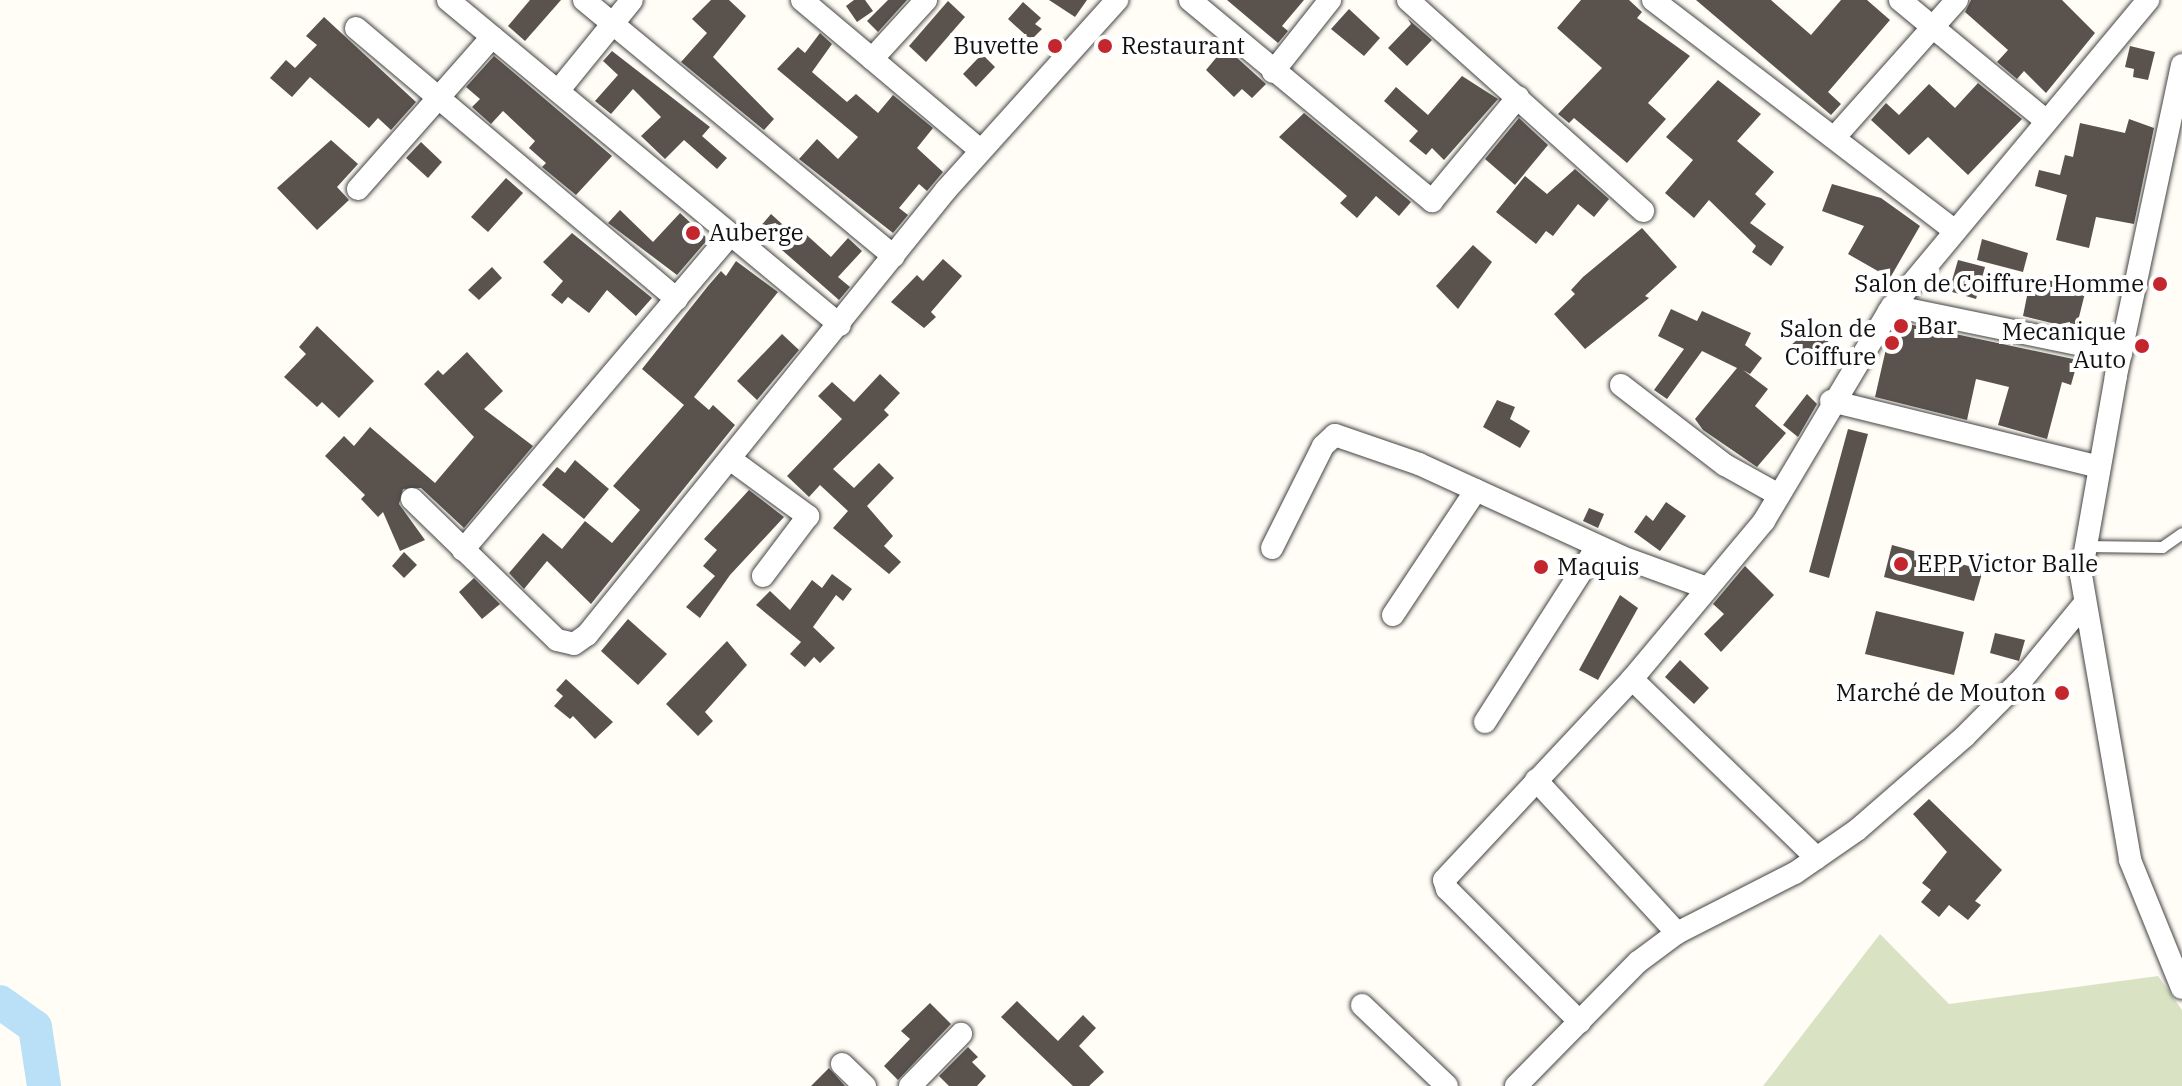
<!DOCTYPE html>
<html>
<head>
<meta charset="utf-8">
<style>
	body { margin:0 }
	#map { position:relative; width:2182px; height:1086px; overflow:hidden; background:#fffdf5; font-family:"IBM Plex Serif",serif }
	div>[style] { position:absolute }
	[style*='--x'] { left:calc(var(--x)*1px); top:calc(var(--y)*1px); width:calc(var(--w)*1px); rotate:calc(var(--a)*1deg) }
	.cemetery>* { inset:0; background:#d9e3c4 }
	.river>* { height:34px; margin:-17px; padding:0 17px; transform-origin:17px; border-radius:17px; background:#b9e0f7 }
	.building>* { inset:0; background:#5a524d }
	.roads { filter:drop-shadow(0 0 2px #444) drop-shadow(0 0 2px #444) }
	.lane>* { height:11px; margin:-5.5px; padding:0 5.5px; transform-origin:5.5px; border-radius:5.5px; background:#fff }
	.street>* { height:22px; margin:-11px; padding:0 11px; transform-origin:11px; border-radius:11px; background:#fff }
	.dots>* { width:22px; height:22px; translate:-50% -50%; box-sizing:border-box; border:4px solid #fff; border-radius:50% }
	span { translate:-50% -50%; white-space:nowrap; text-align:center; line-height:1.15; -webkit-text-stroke:8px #fff; paint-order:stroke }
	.poi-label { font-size:24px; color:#111 }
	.right { translate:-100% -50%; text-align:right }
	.left { translate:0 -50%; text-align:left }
</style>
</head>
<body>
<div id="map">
	<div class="cemetery">
		<div style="clip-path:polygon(1880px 934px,1949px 1004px,2158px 976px,2182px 1010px,2182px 1086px,1763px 1086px)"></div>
	</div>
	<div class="river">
		<div style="--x:0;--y:1002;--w:43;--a:35.5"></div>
		<div style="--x:35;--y:1027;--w:60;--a:81.3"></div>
	</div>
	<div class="building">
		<div style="clip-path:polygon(530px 0,561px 0,525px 41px,508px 26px)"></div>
		<div style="clip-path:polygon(711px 0,729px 0,746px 16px,713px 57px,774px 119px,764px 130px,681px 62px,707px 33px,692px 19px)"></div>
		<div style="clip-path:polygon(854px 0,865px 0,873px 11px,857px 22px,846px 6px)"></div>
		<div style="clip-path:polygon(888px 0,907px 0,878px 32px,867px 21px)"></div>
		<div style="clip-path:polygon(1049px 0,1087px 0,1075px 17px)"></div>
		<div style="clip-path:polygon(1227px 0,1304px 0,1282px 26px,1288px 31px,1278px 43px)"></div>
		<div style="clip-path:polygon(1581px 0,1629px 0,1642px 12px,1637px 18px,1690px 56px,1648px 103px,1666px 119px,1627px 163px,1574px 118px,1569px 123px,1558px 114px,1602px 68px,1557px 28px)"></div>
		<div style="clip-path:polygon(1696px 0,1771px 0,1811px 35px,1841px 0,1867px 0,1890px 20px,1828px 92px,1841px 104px,1831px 115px)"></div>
		<div style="clip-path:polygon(1971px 0,2062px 0,2095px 33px,2046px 93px,2024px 71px,2017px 79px,1997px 62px,2008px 50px,1965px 12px)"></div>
		<div style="clip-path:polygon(948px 1px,965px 17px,926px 62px,909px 46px)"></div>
		<div style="clip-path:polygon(1023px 2px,1041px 18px,1035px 24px,1042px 29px,1031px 40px,1008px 19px)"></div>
		<div style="clip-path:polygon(1349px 9px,1380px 38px,1364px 56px,1331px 29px)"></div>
		<div style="clip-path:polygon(324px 17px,416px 102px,391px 130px,378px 118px,369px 128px,310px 77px,292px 97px,270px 78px,286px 60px,295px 68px,317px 45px,306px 36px)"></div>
		<div style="clip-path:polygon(1408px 19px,1432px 40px,1407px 66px,1388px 48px,1411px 24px)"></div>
		<div style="clip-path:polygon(820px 33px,832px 44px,812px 72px,847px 102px,856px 94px,878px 113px,893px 95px,933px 128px,917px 148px,943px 172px,927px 191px,919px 184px,899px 208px,908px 215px,893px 233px,799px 159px,817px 139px,838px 159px,858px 137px,777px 69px,798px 47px,805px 53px)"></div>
		<div style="clip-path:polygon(2130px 46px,2155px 52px,2148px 80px,2133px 77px,2134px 69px,2125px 67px)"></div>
		<div style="clip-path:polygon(1225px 47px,1266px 84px,1252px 98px,1242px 89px,1234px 97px,1206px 70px)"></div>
		<div style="clip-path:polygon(612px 51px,710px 127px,702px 136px,727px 158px,717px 169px,684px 140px,665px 159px,641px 136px,661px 117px,633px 89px,611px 114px,595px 101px,618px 75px,603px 61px)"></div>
		<div style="clip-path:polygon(982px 54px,995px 67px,976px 87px,963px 74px)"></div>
		<div style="clip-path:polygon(494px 56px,612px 156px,576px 195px,542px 167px,546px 163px,529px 148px,535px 141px,503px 111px,491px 124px,472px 107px,480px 99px,466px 87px)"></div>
		<div style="clip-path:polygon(1462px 76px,1498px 99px,1444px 160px,1432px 148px,1426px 155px,1409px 141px,1418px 131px,1384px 101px,1396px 87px,1428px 115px)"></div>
		<div style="clip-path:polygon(1718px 80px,1761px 114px,1737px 141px,1774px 172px,1755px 194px,1766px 204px,1750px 223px,1784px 247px,1771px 266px,1752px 252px,1756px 246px,1709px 200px,1694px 218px,1665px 193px,1693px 160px,1666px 137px)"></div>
		<div style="clip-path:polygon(1978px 83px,2022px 119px,1968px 175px,1928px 137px,1909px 155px,1871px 120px,1886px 103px,1899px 115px,1929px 84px,1955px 108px)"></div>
		<div style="clip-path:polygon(1304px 113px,1411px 202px,1399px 216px,1376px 196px,1357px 218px,1340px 203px,1347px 196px,1279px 137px)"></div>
		<div style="clip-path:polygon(1519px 118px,1548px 145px,1515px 185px,1485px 159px)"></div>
		<div style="clip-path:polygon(2129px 119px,2154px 128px,2134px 224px,2096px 217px,2089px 248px,2056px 240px,2067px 195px,2035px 186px,2039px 170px,2060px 175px,2065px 155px,2073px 157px,2080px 123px,2125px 133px)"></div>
		<div style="clip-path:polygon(331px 140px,358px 164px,337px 187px,349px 200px,317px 230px,277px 188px)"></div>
		<div style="clip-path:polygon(421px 142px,442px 162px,428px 178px,406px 158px)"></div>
		<div style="clip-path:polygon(1575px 169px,1609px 199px,1594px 217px,1578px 204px,1553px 236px,1546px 231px,1536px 244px,1496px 212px,1525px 176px,1547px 194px)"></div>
		<div style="clip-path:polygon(506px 178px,523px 193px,488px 232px,471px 217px)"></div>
		<div style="clip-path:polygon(1832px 184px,1881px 198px,1920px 226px,1890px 278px,1848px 254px,1864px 226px,1822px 211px)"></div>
		<div style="clip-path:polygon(620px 210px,653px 242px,680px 213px,708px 239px,677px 275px,608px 223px)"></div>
		<div style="clip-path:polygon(771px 214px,794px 235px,800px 229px,831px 257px,848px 238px,862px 251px,838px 277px,850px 287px,839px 300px,758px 229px)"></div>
		<div style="clip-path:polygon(1642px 228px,1677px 267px,1645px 296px,1649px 298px,1585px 349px,1554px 314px,1575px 294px,1571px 290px,1583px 277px)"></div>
		<div style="clip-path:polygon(572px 233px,652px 298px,636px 316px,607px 290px,589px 313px,568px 297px,562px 304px,551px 295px,563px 281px,543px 262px)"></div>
		<div style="clip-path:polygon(1982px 239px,2028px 253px,2023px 272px,1977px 260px)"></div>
		<div style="clip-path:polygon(1473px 245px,1492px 262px,1458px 309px,1436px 286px)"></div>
		<div style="clip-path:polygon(943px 259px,962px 276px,931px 312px,936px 317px,924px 328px,891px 302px,917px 275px,923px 281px)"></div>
		<div style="clip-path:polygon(1958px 260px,1985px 267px,1976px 299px,1949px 291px)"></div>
		<div style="clip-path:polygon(736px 261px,778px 292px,694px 397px,709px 410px,713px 405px,735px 425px,591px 604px,547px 561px,524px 589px,509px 573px,543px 533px,562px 549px,585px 521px,612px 543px,640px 510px,613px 486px,684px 405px,642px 369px,708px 286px,721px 271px,726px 276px)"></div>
		<div style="clip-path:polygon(492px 267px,502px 278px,479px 300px,468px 290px)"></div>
		<div style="clip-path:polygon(2031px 276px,2086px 289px,2076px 329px,2023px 316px)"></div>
		<div style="clip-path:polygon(1671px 309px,1697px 321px,1702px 311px,1751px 333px,1745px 345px,1762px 358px,1750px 374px,1743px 370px,1768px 389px,1755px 406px,1786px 433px,1757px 467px,1703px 430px,1695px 419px,1737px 368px,1702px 351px,1667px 399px,1654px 390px,1684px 349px,1658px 336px)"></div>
		<div style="clip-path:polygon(1899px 322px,2078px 360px,2071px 385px,2062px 382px,2047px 439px,1998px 425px,2009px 387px,1976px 379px,1967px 420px,1875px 397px,1888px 340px)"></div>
		<div style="clip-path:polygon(1816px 324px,1830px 340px,1804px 361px,1791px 345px)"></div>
		<div style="clip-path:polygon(317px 326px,374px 381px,339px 418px,322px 402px,317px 407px,284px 377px,306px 354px,299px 347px)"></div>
		<div style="clip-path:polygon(782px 334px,799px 350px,757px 400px,737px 381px)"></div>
		<div style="clip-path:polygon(467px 352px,503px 391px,484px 409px,533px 446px,464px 528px,421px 488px,403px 489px,399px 504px,425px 540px,400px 551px,383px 512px,378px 517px,361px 499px,365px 495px,325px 456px,344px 436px,354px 446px,370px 427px,435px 483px,474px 437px,424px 384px,438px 370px,443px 375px)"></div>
		<div style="clip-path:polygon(880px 374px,900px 393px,884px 410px,889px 415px,833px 469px,854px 488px,879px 463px,894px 478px,867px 506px,893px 536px,884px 546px,901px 562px,889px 574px,833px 528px,848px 511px,820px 485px,809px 497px,787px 476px,842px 419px,818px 396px,832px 382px,854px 402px)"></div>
		<div style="clip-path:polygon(1807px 394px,1817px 404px,1798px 437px,1783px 425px)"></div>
		<div style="clip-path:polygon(1497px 400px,1515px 407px,1510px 419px,1530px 431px,1520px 448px,1483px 427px)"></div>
		<div style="clip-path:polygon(1848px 429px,1868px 434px,1829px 578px,1809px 572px)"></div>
		<div style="clip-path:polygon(575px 460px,609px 489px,584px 519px,542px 485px,557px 467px,565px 473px)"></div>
		<div style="clip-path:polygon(749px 490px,784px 517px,730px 575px,700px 618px,686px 607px,715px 576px,703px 566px,717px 550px,704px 539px)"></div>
		<div style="clip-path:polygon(1666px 502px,1686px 516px,1660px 551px,1634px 532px,1646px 515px,1653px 521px)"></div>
		<div style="clip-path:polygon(1589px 508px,1604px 514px,1598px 528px,1583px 521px)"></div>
		<div style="clip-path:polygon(1892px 545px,1983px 570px,1974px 601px,1884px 577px)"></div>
		<div style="clip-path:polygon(404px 552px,417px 565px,404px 578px,392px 566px)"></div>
		<div style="clip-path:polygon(1745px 566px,1774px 595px,1721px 652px,1704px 634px,1724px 614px,1713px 604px)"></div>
		<div style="clip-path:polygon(832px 574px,852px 589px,843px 601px,836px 595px,813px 627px,835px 648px,820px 663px,814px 657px,805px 667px,790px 654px,801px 642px,756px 605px,770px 591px,790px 610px,812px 580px,822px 588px)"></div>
		<div style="clip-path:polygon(474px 578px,500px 604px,482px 619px,459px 592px)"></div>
		<div style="clip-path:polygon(1620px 595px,1638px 608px,1598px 680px,1579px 670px)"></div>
		<div style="clip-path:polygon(1876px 611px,1964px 632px,1954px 675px,1865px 654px)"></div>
		<div style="clip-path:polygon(628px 619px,667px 654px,638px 685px,601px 651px)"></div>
		<div style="clip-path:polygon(1995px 633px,2025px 640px,2019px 661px,1990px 653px)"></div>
		<div style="clip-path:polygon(727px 641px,747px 665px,705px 712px,713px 721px,698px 736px,666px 704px)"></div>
		<div style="clip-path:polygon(1680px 660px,1709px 688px,1694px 704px,1665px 677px)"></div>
		<div style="clip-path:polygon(566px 679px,613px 722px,595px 739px,573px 716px,570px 719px,554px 706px,563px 696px,556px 690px)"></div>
		<div style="clip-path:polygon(1929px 799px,2002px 870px,1975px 901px,1981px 905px,1968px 920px,1949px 905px,1939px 917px,1921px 902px,1931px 890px,1922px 883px,1947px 852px,1913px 814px)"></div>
		<div style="clip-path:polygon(1017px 1001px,1058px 1041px,1083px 1015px,1096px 1028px,1079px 1046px,1104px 1072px,1089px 1086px,1073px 1086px,1001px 1017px)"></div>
		<div style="clip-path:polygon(930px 1003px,951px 1024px,898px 1080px,884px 1066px,910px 1039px,901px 1031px)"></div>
		<div style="clip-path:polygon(968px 1047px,978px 1057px,972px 1062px,986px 1076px,977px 1086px,949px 1086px,939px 1076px)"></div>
		<div style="clip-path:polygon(829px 1068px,845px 1086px,811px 1086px)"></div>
	</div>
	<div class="roads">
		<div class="lane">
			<div style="--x:2084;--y:546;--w:78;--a:0.7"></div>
			<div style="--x:2162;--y:547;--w:24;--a:-35"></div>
		</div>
		<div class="street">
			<div style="--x:448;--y:0;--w:509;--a:39.66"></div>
			<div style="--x:584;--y:0;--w:402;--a:39.6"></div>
			<div style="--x:802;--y:0;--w:233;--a:40.1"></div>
			<div style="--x:1190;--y:0;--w:315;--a:39.7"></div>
			<div style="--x:1432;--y:201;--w:135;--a:-50.4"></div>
			<div style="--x:1408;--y:0;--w:316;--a:41.9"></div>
			<div style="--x:1653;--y:0;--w:377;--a:37.4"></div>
			<div style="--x:1900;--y:0;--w:188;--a:39.6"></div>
			<div style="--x:356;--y:28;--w:420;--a:40.2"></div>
			<div style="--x:872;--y:59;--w:80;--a:-47.5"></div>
			<div style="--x:2182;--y:65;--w:318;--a:102"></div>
			<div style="--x:2116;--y:376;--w:202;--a:100"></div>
			<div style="--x:2081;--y:575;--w:289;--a:80.2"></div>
			<div style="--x:2130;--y:860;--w:138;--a:67.9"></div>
			<div style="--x:1273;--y:72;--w:92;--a:-51.6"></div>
			<div style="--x:558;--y:91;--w:117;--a:-50.9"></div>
			<div style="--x:1834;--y:138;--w:185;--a:-48.3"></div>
			<div style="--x:358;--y:189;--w:203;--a:-48.6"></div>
			<div style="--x:1892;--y:306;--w:234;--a:11.6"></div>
			<div style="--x:1621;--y:385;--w:131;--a:37.6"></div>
			<div style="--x:1725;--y:465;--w:62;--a:29.1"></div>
			<div style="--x:1831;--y:401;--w:276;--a:13.8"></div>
			<div style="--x:730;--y:459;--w:97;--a:36.2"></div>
			<div style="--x:808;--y:516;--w:75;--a:126.9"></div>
			<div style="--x:412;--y:499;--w:202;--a:44.2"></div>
			<div style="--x:557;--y:640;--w:17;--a:13"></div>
			<div style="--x:574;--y:644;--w:16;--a:-35"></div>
			<div style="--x:587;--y:635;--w:572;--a:-51.11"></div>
			<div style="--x:946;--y:190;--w:256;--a:-48"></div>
			<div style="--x:1272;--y:548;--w:114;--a:-63.4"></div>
			<div style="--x:1323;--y:446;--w:16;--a:-43"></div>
			<div style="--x:1335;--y:435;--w:89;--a:19"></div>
			<div style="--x:1419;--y:464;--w:223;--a:24.6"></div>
			<div style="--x:1622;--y:557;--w:90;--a:20"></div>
			<div style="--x:463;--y:550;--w:412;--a:-49.7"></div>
			<div style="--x:1393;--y:615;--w:150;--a:-56.4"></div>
			<div style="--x:1632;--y:679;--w:257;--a:44.1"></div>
			<div style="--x:1485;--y:722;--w:208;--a:-57.4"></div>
			<div style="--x:1536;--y:780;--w:208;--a:47.3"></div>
			<div style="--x:1362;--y:1005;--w:117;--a:43.6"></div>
			<div style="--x:1580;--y:1022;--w:188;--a:-135"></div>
			<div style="--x:1447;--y:889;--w:9;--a:-108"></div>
			<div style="--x:1444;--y:880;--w:275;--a:-46.9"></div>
			<div style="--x:1632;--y:679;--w:206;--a:-50.1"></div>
			<div style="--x:1764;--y:521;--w:244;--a:-59.2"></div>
			<div style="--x:1889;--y:311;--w:405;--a:-50.2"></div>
			<div style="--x:842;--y:1064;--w:32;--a:44"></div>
			<div style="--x:910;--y:1086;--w:73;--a:-45.6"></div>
			<div style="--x:1516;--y:1086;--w:174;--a:-45.5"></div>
			<div style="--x:1638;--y:962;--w:49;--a:-36.6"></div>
			<div style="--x:1677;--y:933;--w:132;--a:-27"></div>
			<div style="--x:1795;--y:873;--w:75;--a:-34.7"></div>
			<div style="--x:1857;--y:830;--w:143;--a:-41"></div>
			<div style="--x:1965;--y:736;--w:83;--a:-45"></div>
			<div style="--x:2024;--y:677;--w:94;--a:-50.6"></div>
		</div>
	</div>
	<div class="dots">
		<div style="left:1055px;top:46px;background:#c4262e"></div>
		<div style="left:1105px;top:46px;background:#c4262e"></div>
		<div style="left:693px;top:233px;background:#c4262e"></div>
		<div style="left:2160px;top:284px;background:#c4262e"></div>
		<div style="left:1901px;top:326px;background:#c4262e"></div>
		<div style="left:1892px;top:343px;background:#c4262e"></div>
		<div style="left:2142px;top:346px;background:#c4262e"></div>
		<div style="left:1901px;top:564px;background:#c4262e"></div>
		<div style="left:1541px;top:567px;background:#c4262e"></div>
		<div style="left:2062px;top:693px;background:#c4262e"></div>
	</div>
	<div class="poi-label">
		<span class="right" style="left:1039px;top:46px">Buvette</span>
		<span class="left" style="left:1121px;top:46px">Restaurant</span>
		<span class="left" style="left:709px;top:233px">Auberge</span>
		<span class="right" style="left:2144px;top:284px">Salon de Coiffure Homme</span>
		<span class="left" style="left:1917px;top:326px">Bar</span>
		<span class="right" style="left:1876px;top:343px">Salon de<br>Coiffure</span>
		<span class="right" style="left:2126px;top:346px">Mecanique<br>Auto</span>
		<span class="left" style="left:1917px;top:564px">EPP Victor Balle</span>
		<span class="left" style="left:1557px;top:567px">Maquis</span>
		<span class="right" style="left:2046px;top:693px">Marché de Mouton</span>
	</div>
</div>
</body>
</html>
